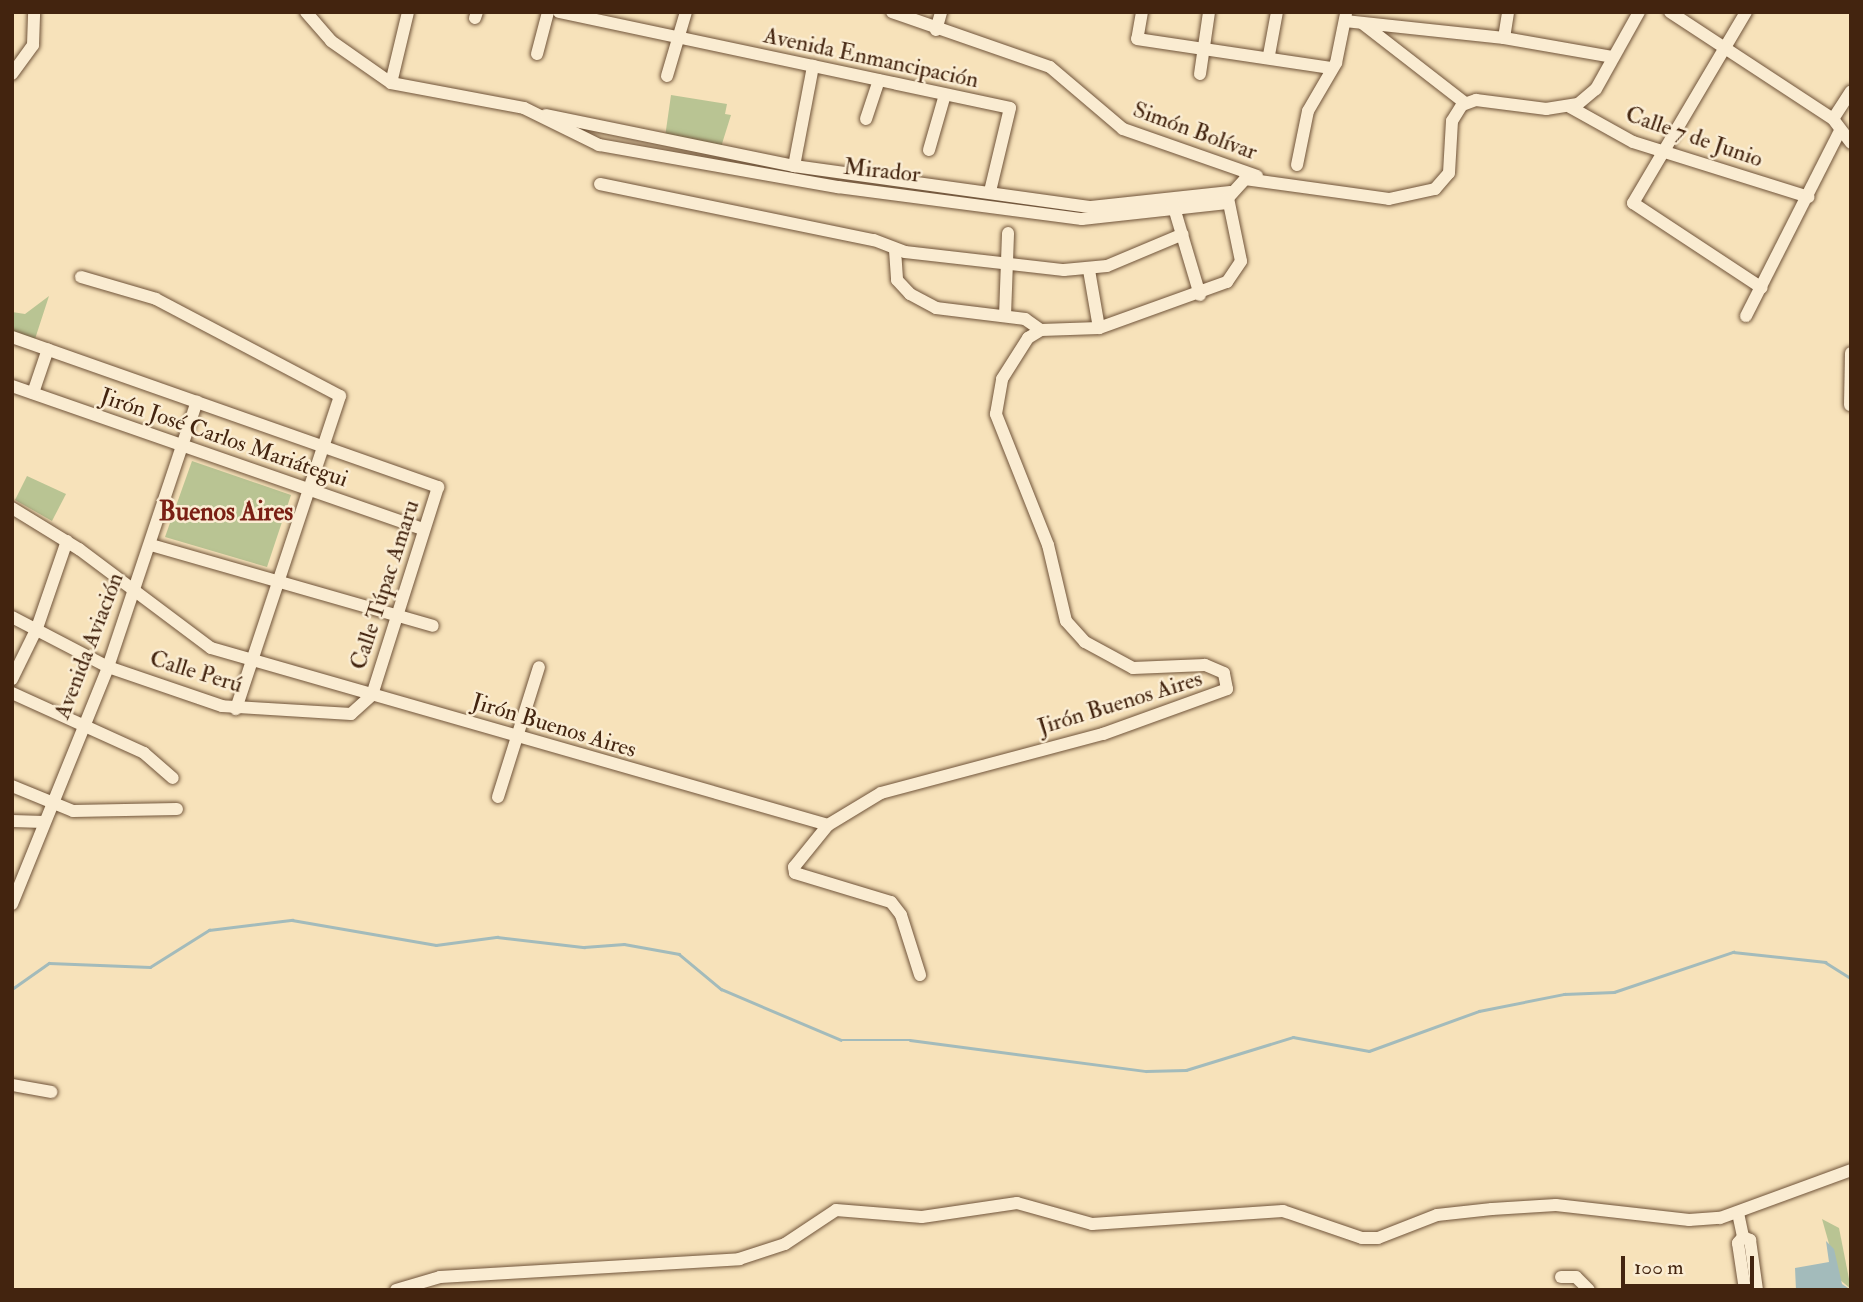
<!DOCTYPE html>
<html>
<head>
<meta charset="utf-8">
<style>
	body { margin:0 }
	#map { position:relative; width:1863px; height:1302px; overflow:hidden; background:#f7e2ba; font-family:"IM FELL Double Pica",serif }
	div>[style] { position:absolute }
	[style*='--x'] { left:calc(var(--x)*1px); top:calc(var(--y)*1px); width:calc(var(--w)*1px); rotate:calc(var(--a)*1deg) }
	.green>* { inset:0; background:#b9c493 }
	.water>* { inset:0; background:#a3bbbb }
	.stream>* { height:2.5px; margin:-1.25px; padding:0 1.25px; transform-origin:1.25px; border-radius:1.25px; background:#a3bbbb }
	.roads { filter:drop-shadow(0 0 2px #70543a) drop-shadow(0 0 2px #70543a) }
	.minor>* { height:12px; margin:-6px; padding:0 6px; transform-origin:6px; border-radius:6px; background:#faecd2 }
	span { translate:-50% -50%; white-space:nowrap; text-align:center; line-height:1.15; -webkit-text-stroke:5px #faecd2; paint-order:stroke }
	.street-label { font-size:23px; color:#43240f }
	.quarter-label { font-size:26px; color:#7a1f14; font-weight:700 }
	.frame { position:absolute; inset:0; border:14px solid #43240f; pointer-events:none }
	.scale { position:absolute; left:1621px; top:1256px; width:133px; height:32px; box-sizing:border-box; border:4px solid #43240f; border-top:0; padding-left:9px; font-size:21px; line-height:24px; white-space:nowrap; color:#43240f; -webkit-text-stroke:5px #faecd2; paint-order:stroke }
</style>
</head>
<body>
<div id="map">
	<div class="green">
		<div style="clip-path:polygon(671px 95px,727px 104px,725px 114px,731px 115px,721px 147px,665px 137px)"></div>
		<div style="clip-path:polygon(49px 296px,35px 339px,12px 332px,12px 312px,25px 314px)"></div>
		<div style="clip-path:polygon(192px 461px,291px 495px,267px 567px,165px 537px)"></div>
		<div style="clip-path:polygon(27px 476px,66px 494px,52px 521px,15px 500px)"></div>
		<div style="clip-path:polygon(1822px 1219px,1839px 1228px,1851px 1289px,1839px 1279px)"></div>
	</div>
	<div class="water">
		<div style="clip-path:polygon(1826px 1241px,1834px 1249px,1842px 1284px,1851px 1290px,1796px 1290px,1795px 1268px,1829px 1262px)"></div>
	</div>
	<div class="stream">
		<div style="--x:12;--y:989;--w:45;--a:-35.1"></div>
		<div style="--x:49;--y:963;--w:101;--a:2.3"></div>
		<div style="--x:150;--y:967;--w:70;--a:-32.1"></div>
		<div style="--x:209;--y:930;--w:84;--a:-6.9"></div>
		<div style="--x:292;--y:920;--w:146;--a:9.8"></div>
		<div style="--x:436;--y:945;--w:62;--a:-7.5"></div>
		<div style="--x:497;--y:937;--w:88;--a:6.6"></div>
		<div style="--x:584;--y:947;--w:40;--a:-4.3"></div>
		<div style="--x:624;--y:944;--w:56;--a:10.3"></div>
		<div style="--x:679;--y:954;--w:55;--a:39.8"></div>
		<div style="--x:721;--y:989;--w:130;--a:23"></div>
		<div style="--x:841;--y:1040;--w:69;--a:0"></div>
		<div style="--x:910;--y:1040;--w:238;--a:7.5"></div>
		<div style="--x:1146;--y:1071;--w:40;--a:-1.4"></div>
		<div style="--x:1186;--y:1070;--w:112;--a:-17.1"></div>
		<div style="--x:1293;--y:1037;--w:77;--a:10.4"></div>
		<div style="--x:1369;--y:1051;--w:117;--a:-20"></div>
		<div style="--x:1479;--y:1011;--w:87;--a:-11.3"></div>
		<div style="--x:1564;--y:994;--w:50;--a:-2.3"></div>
		<div style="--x:1614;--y:992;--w:126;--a:-18.6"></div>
		<div style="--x:1733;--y:952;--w:93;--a:6.2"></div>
		<div style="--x:1825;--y:962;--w:31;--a:32"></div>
	</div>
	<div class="roads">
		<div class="minor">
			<div style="--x:306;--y:12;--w:38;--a:49"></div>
			<div style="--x:331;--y:41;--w:73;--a:35"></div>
			<div style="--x:391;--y:83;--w:135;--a:10.6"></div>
			<div style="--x:524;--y:108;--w:84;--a:26.3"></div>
			<div style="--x:599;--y:145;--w:243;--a:10"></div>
			<div style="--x:838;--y:187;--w:246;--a:7.5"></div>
			<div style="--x:1082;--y:219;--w:146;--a:-6.3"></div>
			<div style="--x:559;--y:12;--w:461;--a:12"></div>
			<div style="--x:1010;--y:108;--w:85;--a:103.5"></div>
			<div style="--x:892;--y:12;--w:167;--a:19.2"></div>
			<div style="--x:1050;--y:67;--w:96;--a:40.3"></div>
			<div style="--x:1123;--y:129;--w:142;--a:19.3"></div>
			<div style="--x:1142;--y:12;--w:27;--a:100"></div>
			<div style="--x:1137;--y:39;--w:196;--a:8.5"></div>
			<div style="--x:1670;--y:12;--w:195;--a:33.3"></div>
			<div style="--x:1833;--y:119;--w:30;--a:53"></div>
			<div style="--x:1746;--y:12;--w:222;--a:120.6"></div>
			<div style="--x:1633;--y:203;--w:154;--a:33.4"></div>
			<div style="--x:475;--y:18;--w:6;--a:-72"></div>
			<div style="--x:1345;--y:21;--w:160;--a:6.1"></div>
			<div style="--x:1504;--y:38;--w:111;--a:9.9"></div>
			<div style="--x:1362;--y:23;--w:130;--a:37.8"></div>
			<div style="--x:936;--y:30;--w:19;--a:-74"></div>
			<div style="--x:1504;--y:38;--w:26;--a:-81"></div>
			<div style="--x:537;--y:54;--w:43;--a:-75.3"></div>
			<div style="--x:1269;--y:55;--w:44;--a:-79.5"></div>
			<div style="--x:12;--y:74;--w:36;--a:-54"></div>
			<div style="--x:33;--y:45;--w:33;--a:-88"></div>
			<div style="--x:1200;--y:74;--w:63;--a:-81.7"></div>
			<div style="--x:667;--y:76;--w:67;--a:-73.5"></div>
			<div style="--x:391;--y:83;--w:73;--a:-76.5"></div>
			<div style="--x:1570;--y:107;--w:72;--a:29.1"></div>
			<div style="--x:1633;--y:142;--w:184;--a:17.4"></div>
			<div style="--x:546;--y:115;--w:253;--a:11.6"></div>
			<div style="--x:794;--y:166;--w:300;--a:7.9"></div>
			<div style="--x:1091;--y:207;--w:140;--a:-6.2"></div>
			<div style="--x:866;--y:119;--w:41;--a:-71.6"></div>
			<div style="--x:1833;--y:119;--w:33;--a:-57"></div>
			<div style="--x:929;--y:150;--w:54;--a:-73.9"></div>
			<div style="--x:1297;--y:165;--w:55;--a:-78.5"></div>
			<div style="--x:1308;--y:111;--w:56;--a:-59.7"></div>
			<div style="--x:1336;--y:63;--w:50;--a:-78.5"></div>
			<div style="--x:794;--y:166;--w:102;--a:-79.2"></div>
			<div style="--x:600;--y:184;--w:280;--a:11.6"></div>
			<div style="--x:874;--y:240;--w:33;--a:21"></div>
			<div style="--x:905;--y:252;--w:160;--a:6.5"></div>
			<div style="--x:1064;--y:270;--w:43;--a:-5.3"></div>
			<div style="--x:1107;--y:266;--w:82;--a:-22.8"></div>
			<div style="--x:1172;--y:201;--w:98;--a:73.4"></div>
			<div style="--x:895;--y:250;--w:30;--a:86"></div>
			<div style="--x:897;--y:280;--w:19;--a:47"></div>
			<div style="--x:910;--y:294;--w:30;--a:28"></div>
			<div style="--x:936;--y:308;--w:90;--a:7"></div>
			<div style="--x:1025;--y:319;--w:19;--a:35"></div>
			<div style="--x:1089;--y:270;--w:59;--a:80.2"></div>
			<div style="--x:81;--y:277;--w:78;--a:16.3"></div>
			<div style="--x:156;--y:299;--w:208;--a:27.8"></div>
			<div style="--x:340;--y:396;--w:330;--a:108.4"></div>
			<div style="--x:1005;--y:316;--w:83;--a:-87.9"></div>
			<div style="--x:1746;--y:316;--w:208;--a:-63.1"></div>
			<div style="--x:12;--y:337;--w:452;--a:19.4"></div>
			<div style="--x:438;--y:487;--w:218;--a:107.6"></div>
			<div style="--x:372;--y:695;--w:28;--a:138"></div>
			<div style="--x:351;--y:714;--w:129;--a:-176.5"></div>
			<div style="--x:222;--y:706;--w:120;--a:-161.1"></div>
			<div style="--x:108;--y:667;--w:108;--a:-152.5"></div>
			<div style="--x:12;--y:386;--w:434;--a:19.2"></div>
			<div style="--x:33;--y:393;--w:46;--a:-71.2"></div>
			<div style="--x:1850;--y:405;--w:52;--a:-88.9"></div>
			<div style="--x:12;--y:508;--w:79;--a:31.5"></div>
			<div style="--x:79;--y:549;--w:165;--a:36.9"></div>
			<div style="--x:211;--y:648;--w:642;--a:16.01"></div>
			<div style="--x:828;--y:825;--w:62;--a:-31.1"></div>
			<div style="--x:881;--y:793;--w:230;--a:-14.9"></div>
			<div style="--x:1103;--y:734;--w:132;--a:-19.9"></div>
			<div style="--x:1227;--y:689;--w:16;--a:-101"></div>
			<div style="--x:1224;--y:673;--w:21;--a:-157"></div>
			<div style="--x:1205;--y:665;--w:72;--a:177.6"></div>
			<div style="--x:1133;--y:668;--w:55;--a:-151.6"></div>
			<div style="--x:1085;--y:642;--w:28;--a:-132"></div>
			<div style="--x:1066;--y:621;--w:78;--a:-103.3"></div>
			<div style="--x:1048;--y:545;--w:141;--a:-111.7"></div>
			<div style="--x:996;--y:414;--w:36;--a:-80"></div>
			<div style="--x:1002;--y:379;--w:49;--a:-57.6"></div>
			<div style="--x:1028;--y:338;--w:15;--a:-32"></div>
			<div style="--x:1041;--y:330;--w:58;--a:-2"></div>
			<div style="--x:1099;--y:328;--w:136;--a:-19.8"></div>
			<div style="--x:1227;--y:282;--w:25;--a:-56"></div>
			<div style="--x:1241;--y:261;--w:64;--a:-101.7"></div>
			<div style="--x:1228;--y:198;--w:25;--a:-48"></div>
			<div style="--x:1245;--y:179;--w:145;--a:7.9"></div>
			<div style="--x:1389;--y:199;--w:47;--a:-12.3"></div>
			<div style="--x:1435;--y:189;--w:21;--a:-49"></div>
			<div style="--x:1449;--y:173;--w:52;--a:-86.7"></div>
			<div style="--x:1452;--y:121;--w:19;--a:-58"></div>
			<div style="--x:1462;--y:105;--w:15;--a:-20"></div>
			<div style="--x:1476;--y:100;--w:71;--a:7.3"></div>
			<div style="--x:1546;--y:109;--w:32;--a:-9"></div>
			<div style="--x:1578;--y:104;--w:23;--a:-40"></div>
			<div style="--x:1596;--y:89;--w:88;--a:-60.8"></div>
			<div style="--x:151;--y:545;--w:293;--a:16"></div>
			<div style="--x:12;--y:679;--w:57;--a:-63.9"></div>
			<div style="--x:37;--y:628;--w:92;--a:-71"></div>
			<div style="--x:12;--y:693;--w:145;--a:24.4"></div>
			<div style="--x:144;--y:753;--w:38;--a:41"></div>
			<div style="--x:12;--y:786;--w:66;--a:22.3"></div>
			<div style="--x:73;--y:811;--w:104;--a:-1.1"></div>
			<div style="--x:498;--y:797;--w:136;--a:-72.5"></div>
			<div style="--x:12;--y:821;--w:32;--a:2"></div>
			<div style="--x:828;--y:825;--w:54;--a:129"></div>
			<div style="--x:794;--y:867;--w:6;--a:81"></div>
			<div style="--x:795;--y:873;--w:100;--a:16.8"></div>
			<div style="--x:891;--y:902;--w:16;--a:52"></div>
			<div style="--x:901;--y:915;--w:63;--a:72.4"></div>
			<div style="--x:12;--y:904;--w:256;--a:-67.9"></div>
			<div style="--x:108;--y:667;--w:280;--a:-71.5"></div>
			<div style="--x:12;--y:1085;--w:40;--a:10"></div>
			<div style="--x:1738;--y:1213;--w:25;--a:78"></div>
			<div style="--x:1743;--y:1237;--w:8;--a:23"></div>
			<div style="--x:1750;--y:1240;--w:50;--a:82"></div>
			<div style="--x:1743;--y:1237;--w:8;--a:130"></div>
			<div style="--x:1738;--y:1243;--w:48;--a:81.5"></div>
			<div style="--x:1561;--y:1277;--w:15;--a:0"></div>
			<div style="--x:1576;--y:1277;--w:18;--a:45"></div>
			<div style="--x:396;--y:1290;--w:46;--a:-16.5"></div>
			<div style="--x:440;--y:1277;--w:300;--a:-3.4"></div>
			<div style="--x:739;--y:1259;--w:48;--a:-18.1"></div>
			<div style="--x:785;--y:1244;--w:61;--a:-33.7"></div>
			<div style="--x:836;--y:1210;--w:86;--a:4.7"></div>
			<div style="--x:922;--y:1217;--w:96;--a:-8.4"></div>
			<div style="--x:1017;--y:1203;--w:78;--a:15.6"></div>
			<div style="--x:1092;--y:1224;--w:191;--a:-3.9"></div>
			<div style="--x:1283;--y:1211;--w:83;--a:18.9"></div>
			<div style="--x:1362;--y:1238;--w:16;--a:0"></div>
			<div style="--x:1378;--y:1238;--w:63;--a:-21.3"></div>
			<div style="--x:1437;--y:1215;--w:55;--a:-6.2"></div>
			<div style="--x:1492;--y:1209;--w:64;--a:-3.6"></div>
			<div style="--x:1556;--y:1205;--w:134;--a:6.4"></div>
			<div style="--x:1689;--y:1220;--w:31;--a:-4"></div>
			<div style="--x:1720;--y:1218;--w:140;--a:-20.1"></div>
		</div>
	</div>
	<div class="street-label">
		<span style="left:871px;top:58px;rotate:12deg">Avenida Enmancipación</span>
		<span style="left:1195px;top:131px;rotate:20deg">Simón Bolívar</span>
		<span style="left:1694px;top:137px;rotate:19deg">Calle 7 de Junio</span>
		<span style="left:882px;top:171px;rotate:6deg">Mirador</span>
		<span style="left:224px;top:438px;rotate:19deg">Jirón José Carlos Mariátegui</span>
		<span style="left:385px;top:585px;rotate:-72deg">Calle Túpac Amaru</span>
		<span style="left:89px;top:646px;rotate:-69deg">Avenida Aviación</span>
		<span style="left:196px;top:672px;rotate:17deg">Calle Perú</span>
		<span style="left:1120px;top:703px;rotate:-17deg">Jirón Buenos Aires</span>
		<span style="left:554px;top:726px;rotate:17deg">Jirón Buenos Aires</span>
	</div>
	<div class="quarter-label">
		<span style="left:226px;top:513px">Buenos Aires</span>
	</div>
	<div class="frame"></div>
	<div class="scale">100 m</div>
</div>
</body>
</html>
